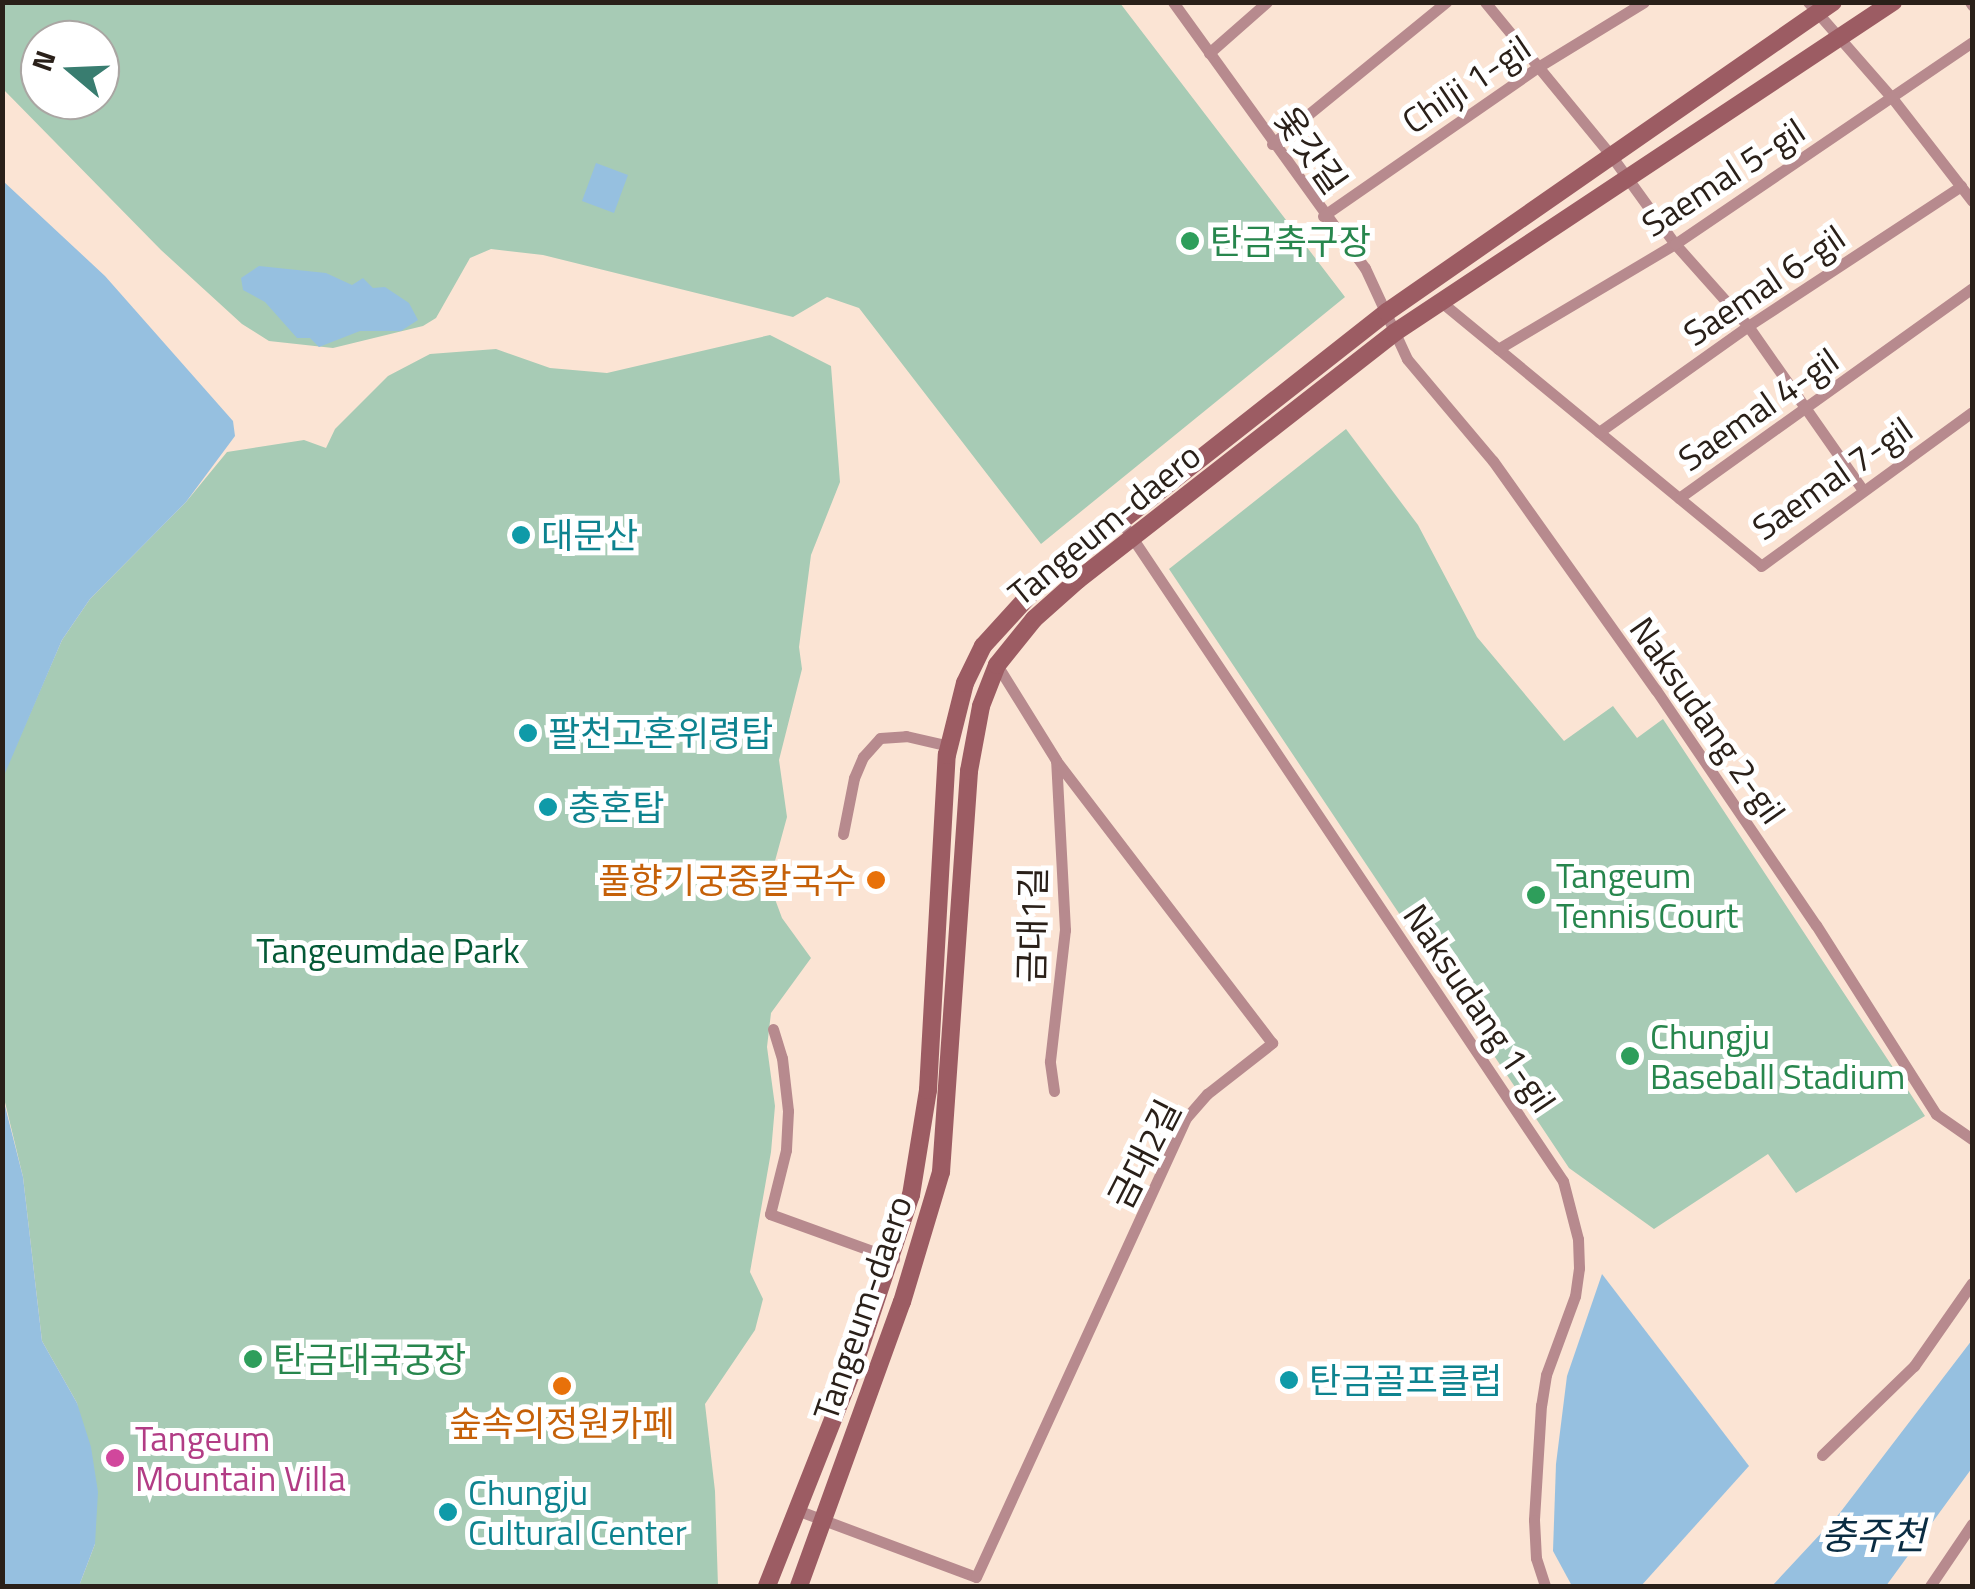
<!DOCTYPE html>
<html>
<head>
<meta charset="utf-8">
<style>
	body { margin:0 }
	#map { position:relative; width:1975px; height:1589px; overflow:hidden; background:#fbe4d4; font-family:"Titillium Web","Noto Sans KR",sans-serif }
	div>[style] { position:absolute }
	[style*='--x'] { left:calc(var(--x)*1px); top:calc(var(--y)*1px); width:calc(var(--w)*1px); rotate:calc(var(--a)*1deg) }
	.green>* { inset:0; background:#a7cbb5 }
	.water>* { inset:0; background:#96c0e0 }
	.street>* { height:11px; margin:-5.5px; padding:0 5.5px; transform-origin:5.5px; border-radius:5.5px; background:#b78a8e }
	.secondary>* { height:18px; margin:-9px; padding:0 9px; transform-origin:9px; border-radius:9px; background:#9c5c63 }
	.dots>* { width:28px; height:28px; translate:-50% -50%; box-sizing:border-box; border:5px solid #fff; border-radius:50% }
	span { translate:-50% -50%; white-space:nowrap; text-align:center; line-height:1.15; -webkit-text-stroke:10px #fff; paint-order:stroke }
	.street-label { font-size:35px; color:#2a2019 }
	.leisure-label { font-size:35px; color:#27864d }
	.left { translate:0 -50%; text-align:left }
	.culture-label { font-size:35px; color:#0d838f }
	.food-label { font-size:35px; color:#c56008 }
	.right { translate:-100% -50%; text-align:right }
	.park-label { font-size:35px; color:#045936 }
	.hotel-label { font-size:35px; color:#b23c85 }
	.water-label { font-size:38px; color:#0a2d43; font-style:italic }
	.frame { position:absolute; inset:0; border:5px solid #2a2019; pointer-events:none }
	.north { position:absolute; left:20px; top:20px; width:100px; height:100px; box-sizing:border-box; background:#fff; border:2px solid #aaa6a3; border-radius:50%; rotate:289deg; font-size:28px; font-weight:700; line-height:40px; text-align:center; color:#2a2019 }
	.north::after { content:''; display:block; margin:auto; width:35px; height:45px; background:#397d70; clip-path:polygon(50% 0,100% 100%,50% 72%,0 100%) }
</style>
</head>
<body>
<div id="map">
	<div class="green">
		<div style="clip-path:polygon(evenodd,3px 3px,1120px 3px,1345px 297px,1041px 544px,859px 308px,827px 297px,793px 317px,543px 255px,491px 249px,470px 258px,436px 318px,423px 326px,333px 348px,269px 341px,242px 324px,161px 250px,3px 89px,3px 3px,40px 40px,100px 40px,100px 100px,40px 100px,40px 40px)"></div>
		<div style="clip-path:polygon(770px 335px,831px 366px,840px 482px,811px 555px,799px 647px,802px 669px,779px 760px,787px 817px,769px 883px,782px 918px,811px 958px,771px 1013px,767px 1047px,775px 1106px,771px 1152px,750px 1272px,763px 1299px,755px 1330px,705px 1404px,715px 1491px,718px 1586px,79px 1586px,95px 1544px,77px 1403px,42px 1341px,23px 1177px,3px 1094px,2px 778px,62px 640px,90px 599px,186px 502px,227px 452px,304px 440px,326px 448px,335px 429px,388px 376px,430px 354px,496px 349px,550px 368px,607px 373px)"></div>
		<div style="clip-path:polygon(1346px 429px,1418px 525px,1477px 637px,1564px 741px,1613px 706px,1637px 738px,1663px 719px,1925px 1116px,1796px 1193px,1768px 1154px,1654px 1229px,1569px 1168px,1169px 569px)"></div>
	</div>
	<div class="water">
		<div style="clip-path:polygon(596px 163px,628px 175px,614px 213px,582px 201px)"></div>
		<div style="clip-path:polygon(3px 181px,105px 276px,233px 421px,235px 436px,186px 502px,90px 599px,62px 640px,3px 778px)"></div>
		<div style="clip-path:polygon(259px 266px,326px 273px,352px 285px,363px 278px,373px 288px,385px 287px,409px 303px,418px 320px,401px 331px,360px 331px,319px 347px,310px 338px,297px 338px,265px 302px,243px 290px,241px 278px)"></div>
		<div style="clip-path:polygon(2px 1094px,23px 1177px,42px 1341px,77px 1403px,91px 1447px,98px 1492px,95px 1544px,79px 1586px,3px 1586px)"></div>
		<div style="clip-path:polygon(1602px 1274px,1749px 1466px,1641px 1586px,1572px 1586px,1553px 1551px,1556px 1464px,1567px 1376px)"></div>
		<div style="clip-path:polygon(1972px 1340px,1972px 1468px,1886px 1586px,1772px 1586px,1839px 1514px)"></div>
	</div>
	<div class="street">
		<div style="--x:1173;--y:2;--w:328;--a:54.2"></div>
		<div style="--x:1365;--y:268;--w:100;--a:65.2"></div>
		<div style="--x:1407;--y:359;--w:133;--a:49.9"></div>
		<div style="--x:1493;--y:461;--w:281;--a:54.6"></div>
		<div style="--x:1656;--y:690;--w:284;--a:55.8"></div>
		<div style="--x:1816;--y:925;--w:224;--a:57.6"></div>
		<div style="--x:1936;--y:1114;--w:44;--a:34.8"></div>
		<div style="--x:1485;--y:2;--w:197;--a:50.6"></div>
		<div style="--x:1610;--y:154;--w:111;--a:54.2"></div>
		<div style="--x:1675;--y:244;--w:110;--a:48.3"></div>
		<div style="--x:1748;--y:326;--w:200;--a:55"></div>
		<div style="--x:1808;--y:2;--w:129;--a:48.8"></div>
		<div style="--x:1893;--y:99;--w:129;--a:52.2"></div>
		<div style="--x:1970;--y:2;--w:4;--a:56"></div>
		<div style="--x:1209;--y:53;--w:77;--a:-41.3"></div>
		<div style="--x:1272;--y:144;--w:225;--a:-39.2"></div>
		<div style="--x:1323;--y:216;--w:262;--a:-34.7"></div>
		<div style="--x:1538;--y:67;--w:124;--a:-31.5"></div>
		<div style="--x:1440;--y:301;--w:416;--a:39.5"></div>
		<div style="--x:1761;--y:566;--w:261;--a:-36.1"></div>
		<div style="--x:1498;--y:349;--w:206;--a:-30.7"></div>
		<div style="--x:1675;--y:244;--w:359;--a:-34.2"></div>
		<div style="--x:1599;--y:432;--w:183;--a:-35.4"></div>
		<div style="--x:1748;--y:326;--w:255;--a:-33.3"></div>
		<div style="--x:1679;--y:498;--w:360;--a:-35.6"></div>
		<div style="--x:1121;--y:521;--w:794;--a:56.19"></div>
		<div style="--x:1563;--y:1181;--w:60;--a:75.5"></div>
		<div style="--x:1578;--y:1239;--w:29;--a:88"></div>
		<div style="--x:1579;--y:1268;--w:28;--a:98"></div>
		<div style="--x:1575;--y:1296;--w:84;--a:110.2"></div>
		<div style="--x:1546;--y:1375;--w:30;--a:99"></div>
		<div style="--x:1541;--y:1405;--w:115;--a:93.5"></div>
		<div style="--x:1534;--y:1520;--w:38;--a:87"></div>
		<div style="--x:1536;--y:1558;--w:29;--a:72"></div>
		<div style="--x:843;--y:834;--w:57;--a:-78.9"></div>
		<div style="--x:854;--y:778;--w:23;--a:-67"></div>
		<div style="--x:863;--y:757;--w:25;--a:-48"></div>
		<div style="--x:880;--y:738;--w:26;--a:-4"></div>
		<div style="--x:906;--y:736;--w:44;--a:13.1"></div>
		<div style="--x:773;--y:1029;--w:30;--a:73"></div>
		<div style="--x:782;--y:1058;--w:53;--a:83.5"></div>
		<div style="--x:788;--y:1111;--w:39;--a:93"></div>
		<div style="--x:786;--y:1150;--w:66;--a:104"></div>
		<div style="--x:770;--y:1214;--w:132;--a:19.9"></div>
		<div style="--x:1054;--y:1091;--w:30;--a:-98"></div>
		<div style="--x:1050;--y:1061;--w:132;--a:-83.5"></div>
		<div style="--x:1065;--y:930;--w:169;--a:-93"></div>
		<div style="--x:1822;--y:1455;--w:128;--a:-44.1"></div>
		<div style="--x:1914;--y:1366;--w:101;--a:-55.1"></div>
		<div style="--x:794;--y:1509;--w:194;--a:20.5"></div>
		<div style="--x:976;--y:1577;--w:505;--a:-65.42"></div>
		<div style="--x:1186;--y:1118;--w:32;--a:-49"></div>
		<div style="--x:1207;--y:1094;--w:83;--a:-38.1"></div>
		<div style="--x:1272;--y:1043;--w:356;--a:-127.4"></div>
		<div style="--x:1056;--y:760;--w:112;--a:-121.8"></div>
		<div style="--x:1930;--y:1586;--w:75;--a:-55.9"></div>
	</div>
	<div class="secondary">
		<div style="--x:767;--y:1586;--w:237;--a:-68.4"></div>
		<div style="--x:854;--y:1366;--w:180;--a:-71.6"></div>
		<div style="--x:911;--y:1195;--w:106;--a:-80.8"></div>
		<div style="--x:928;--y:1090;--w:336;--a:-86.8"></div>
		<div style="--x:947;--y:755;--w:74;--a:-76"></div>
		<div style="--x:965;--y:683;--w:41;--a:-64.1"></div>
		<div style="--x:983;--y:646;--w:79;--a:-47.6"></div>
		<div style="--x:1036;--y:588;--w:447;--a:-38.2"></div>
		<div style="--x:1387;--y:312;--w:543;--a:-34.8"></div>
		<div style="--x:799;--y:1586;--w:302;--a:-70.1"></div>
		<div style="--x:902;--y:1302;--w:136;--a:-73.3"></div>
		<div style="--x:941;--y:1172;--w:402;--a:-86"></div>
		<div style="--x:969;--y:771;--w:66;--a:-79.5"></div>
		<div style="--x:981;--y:706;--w:44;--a:-68.7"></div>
		<div style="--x:997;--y:665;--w:59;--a:-51.2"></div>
		<div style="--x:1034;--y:619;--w:59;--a:-41.6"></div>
		<div style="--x:1078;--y:580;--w:401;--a:-38"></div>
		<div style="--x:1394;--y:333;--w:599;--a:-33.56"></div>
	</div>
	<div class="dots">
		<div style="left:1190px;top:241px;background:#2e9e5b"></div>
		<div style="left:521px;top:535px;background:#0f9aa8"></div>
		<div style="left:528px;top:733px;background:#0f9aa8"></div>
		<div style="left:548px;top:807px;background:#0f9aa8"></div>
		<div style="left:876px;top:880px;background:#e8710a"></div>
		<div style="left:1536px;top:895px;background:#2e9e5b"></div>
		<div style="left:1630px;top:1056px;background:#2e9e5b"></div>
		<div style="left:253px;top:1359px;background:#2e9e5b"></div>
		<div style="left:1289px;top:1380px;background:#0f9aa8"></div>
		<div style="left:562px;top:1386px;background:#e8710a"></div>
		<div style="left:115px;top:1458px;background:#d1479c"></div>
		<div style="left:448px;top:1512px;background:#0f9aa8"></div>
	</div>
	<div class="street-label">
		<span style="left:1466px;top:84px;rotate:-34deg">Chilji 1-gil</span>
		<span style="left:1311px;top:150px;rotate:55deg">옻갓길</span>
		<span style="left:1723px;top:177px;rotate:-33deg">Saemal 5-gil</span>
		<span style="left:1764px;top:285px;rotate:-34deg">Saemal 6-gil</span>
		<span style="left:1758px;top:409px;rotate:-35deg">Saemal 4-gil</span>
		<span style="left:1832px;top:478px;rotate:-35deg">Saemal 7-gil</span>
		<span style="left:1104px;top:524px;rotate:-39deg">Tangeum-daero</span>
		<span style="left:1708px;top:720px;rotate:55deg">Naksudang 2-gil</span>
		<span style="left:1032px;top:925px;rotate:-89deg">금대1길</span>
		<span style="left:1480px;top:1008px;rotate:56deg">Naksudang 1-gil</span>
		<span style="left:1144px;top:1154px;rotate:-63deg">금대2길</span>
		<span style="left:862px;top:1308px;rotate:-71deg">Tangeum-daero</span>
	</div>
	<div class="leisure-label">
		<span class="left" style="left:1210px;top:241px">탄금축구장</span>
		<span class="left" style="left:1556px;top:895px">Tangeum<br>Tennis Court</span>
		<span class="left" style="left:1650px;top:1056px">Chungju<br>Baseball Stadium</span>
		<span class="left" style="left:273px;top:1359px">탄금대국궁장</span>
	</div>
	<div class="culture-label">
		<span class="left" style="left:541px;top:535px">대문산</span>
		<span class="left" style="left:548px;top:733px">팔천고혼위령탑</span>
		<span class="left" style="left:568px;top:807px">충혼탑</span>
		<span class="left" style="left:1309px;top:1380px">탄금골프클럽</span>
		<span class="left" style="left:468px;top:1512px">Chungju<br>Cultural Center</span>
	</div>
	<div class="food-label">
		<span class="right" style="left:856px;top:880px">풀향기궁중칼국수</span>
		<span style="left:562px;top:1423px">숲속의정원카페</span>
	</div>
	<div class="park-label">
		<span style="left:388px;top:950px">Tangeumdae Park</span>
	</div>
	<div class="hotel-label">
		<span class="left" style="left:135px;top:1458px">Tangeum<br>Mountain Villa</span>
	</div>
	<div class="water-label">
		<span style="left:1873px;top:1536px">충주천</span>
	</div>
	<div class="frame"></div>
	<div class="north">N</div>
</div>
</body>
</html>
